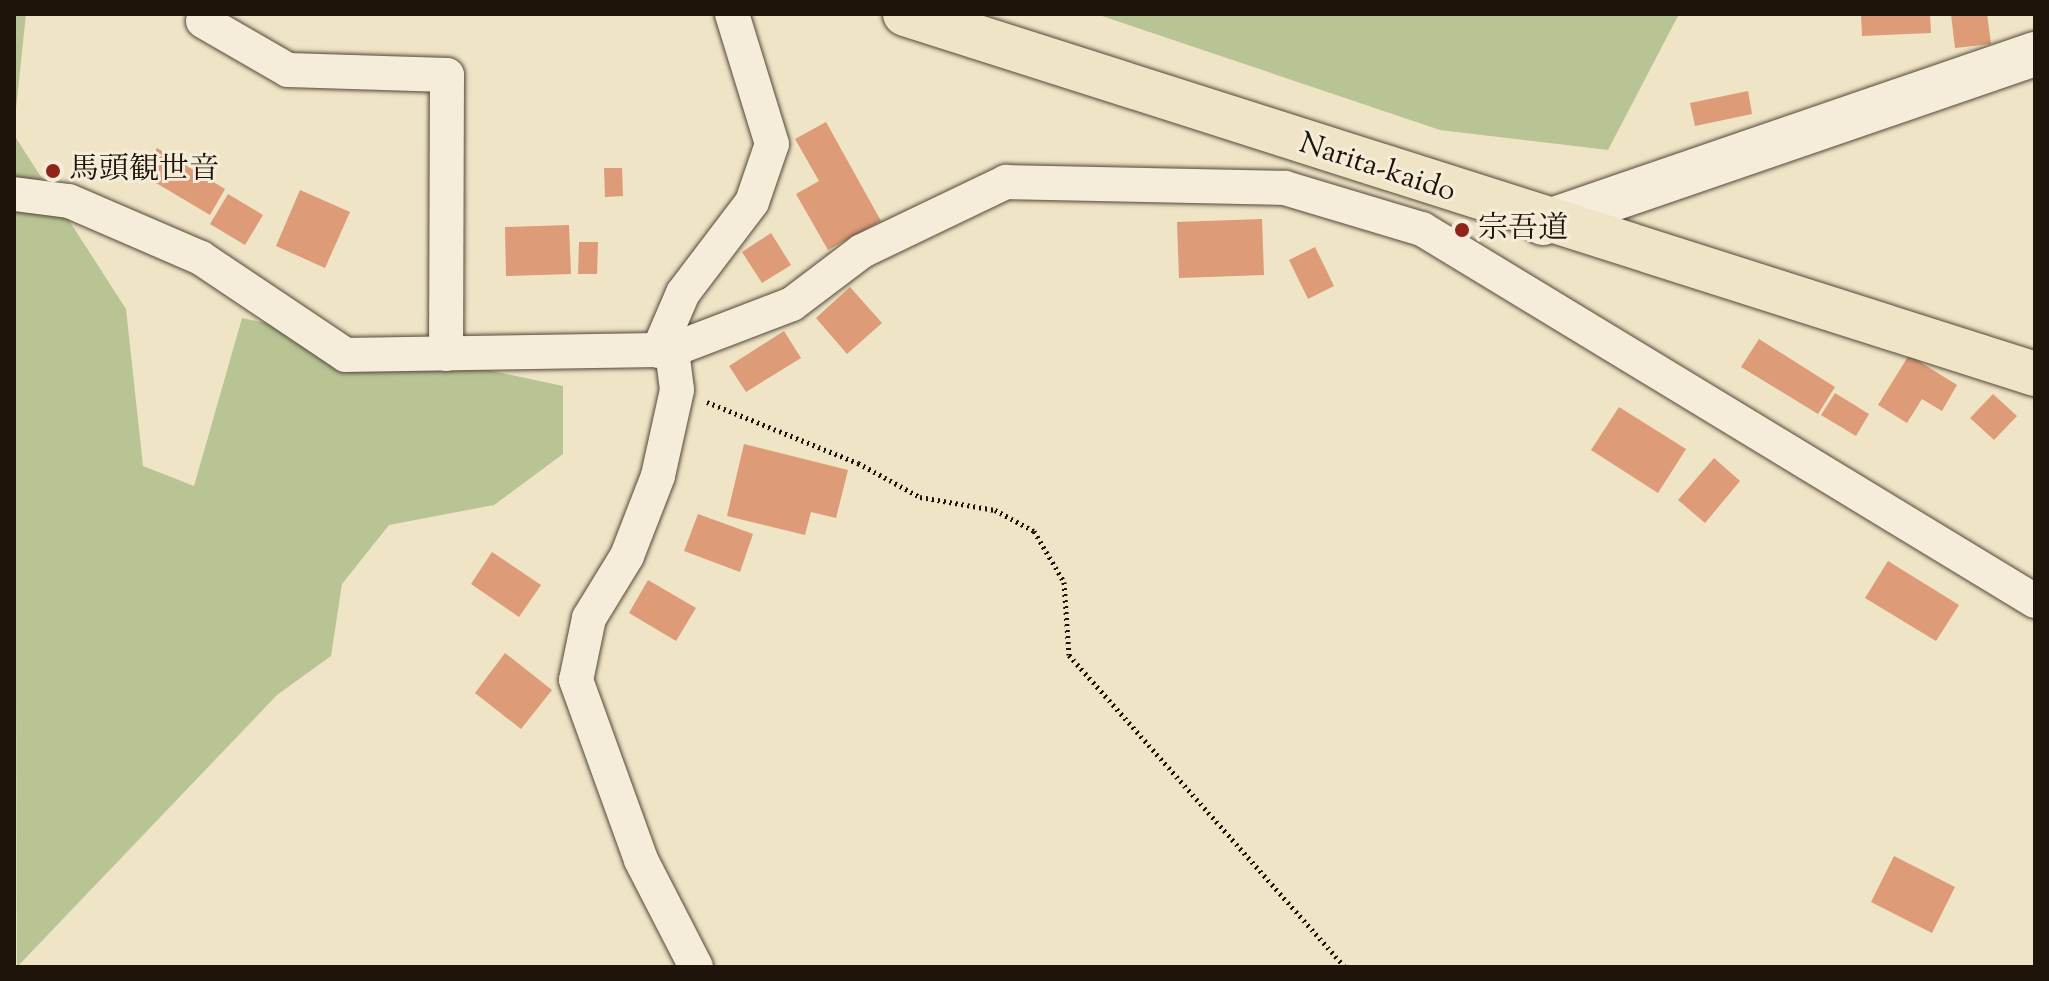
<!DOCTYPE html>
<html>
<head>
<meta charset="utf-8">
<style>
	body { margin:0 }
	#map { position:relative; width:2049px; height:981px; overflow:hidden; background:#efe4c5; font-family:"Sorts Mill Goudy","Noto Serif JP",serif }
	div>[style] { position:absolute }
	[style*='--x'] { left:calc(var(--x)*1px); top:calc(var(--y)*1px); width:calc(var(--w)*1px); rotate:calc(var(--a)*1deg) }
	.green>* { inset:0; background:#b9c495 }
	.building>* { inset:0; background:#dd9b77 }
	.path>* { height:5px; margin-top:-2.5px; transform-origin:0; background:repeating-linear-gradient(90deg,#1f140a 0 2px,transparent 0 6px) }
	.roads { filter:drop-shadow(0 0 2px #534839) drop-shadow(0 0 2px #534839) }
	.street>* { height:34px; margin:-17px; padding:0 17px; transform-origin:17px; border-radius:17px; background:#f5edd9 }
	.secondary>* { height:44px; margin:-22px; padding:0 22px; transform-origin:22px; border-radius:22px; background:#f5edd9 }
	.highway>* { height:44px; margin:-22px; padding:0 22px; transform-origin:22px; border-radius:22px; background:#efe4c5 }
	.dots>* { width:22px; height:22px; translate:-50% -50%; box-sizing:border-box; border:4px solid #f5edd9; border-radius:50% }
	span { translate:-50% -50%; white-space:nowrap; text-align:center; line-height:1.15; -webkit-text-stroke:6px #f5edd9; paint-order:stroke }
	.street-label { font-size:30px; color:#1f140a }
	.poi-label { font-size:30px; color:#1f140a }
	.left { translate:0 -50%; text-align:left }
	.frame { position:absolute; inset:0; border:16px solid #1f140a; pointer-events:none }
</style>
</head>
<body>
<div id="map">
	<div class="green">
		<div style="clip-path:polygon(14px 14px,26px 14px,14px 128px)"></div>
		<div style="clip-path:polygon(1096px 14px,1679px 14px,1608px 150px,1440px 130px)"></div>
		<div style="clip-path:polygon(14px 135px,126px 309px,143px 466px,194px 486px,242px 318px,563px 386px,563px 454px,494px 505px,389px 525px,342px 584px,331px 656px,277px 695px,17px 967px)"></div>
	</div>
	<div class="building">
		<div style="clip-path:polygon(1861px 14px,1930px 14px,1931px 33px,1862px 36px)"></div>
		<div style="clip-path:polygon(1951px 14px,1987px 14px,1991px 44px,1955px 48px)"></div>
		<div style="clip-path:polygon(1748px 91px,1752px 114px,1695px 126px,1690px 103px)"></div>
		<div style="clip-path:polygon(826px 122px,881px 221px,828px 250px,796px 194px,819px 181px,795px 139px)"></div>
		<div style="clip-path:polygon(157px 148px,225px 189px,210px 215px,141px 174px)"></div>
		<div style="clip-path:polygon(604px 168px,622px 168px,623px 196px,605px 197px)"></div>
		<div style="clip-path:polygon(300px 190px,350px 212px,325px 268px,276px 246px)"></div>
		<div style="clip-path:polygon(228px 194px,263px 215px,245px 245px,210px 224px)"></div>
		<div style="clip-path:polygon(1262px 219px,1264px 275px,1179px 278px,1177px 222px)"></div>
		<div style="clip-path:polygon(569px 225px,571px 274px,506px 276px,505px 227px)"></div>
		<div style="clip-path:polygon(771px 233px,791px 265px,762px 283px,742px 252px)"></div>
		<div style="clip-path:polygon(579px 242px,598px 242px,597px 274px,578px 274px)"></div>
		<div style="clip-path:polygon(1315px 247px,1334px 286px,1308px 299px,1289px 260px)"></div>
		<div style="clip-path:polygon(850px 287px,882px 323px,847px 354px,816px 318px)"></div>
		<div style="clip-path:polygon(784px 331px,801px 358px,746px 392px,729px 366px)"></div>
		<div style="clip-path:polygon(1759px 339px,1835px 387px,1818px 414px,1741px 367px)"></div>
		<div style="clip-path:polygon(1909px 355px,1957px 385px,1942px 411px,1922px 399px,1907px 423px,1878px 405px)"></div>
		<div style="clip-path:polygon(1835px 393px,1869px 414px,1856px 436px,1821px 415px)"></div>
		<div style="clip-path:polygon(1993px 394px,2017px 416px,1994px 440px,1970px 418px)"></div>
		<div style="clip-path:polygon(1619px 407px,1686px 449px,1658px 493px,1591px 450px)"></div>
		<div style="clip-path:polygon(744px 444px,848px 470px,836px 518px,811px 512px,805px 535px,727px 516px)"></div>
		<div style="clip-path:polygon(1714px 458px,1740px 481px,1705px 523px,1678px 500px)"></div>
		<div style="clip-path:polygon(698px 514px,753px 534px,740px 572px,684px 551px)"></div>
		<div style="clip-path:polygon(492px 552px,541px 585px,519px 617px,471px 584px)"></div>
		<div style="clip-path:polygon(1888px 561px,1959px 605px,1936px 641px,1865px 598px)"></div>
		<div style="clip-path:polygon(648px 580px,696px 608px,676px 641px,629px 613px)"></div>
		<div style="clip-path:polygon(505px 653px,552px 690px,521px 729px,475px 693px)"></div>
		<div style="clip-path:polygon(1894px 856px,1955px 887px,1932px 933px,1871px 902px)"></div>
	</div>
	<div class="path">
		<div style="--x:707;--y:402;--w:163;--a:22"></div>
		<div style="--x:858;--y:463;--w:71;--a:28.7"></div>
		<div style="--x:920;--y:497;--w:76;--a:9.8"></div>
		<div style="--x:995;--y:510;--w:44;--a:28.3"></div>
		<div style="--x:1034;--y:531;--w:59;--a:59.5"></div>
		<div style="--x:1064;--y:582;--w:73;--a:86.1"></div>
		<div style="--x:1069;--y:655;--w:417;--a:48.5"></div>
	</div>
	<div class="roads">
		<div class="street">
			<div style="--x:203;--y:21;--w:98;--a:30"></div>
			<div style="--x:288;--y:70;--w:159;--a:1.8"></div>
			<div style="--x:447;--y:75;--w:279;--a:90.2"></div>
			<div style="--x:14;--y:194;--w:55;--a:7.3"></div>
			<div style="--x:69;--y:201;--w:144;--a:23.4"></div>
			<div style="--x:201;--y:258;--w:174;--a:33.8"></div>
			<div style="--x:346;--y:355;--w:326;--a:-0.9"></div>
			<div style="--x:672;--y:350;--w:129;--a:-21"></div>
			<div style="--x:792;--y:304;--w:88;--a:-37.1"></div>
			<div style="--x:862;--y:251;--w:160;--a:-25.6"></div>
			<div style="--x:1006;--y:182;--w:279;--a:1.2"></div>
			<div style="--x:1285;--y:188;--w:143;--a:16.7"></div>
			<div style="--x:1422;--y:229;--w:717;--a:31.25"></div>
			<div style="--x:672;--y:350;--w:40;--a:82.9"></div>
			<div style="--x:677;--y:390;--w:88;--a:102.5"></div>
			<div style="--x:658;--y:476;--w:86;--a:111.2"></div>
			<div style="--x:627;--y:556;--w:73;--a:121.5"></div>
			<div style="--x:589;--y:618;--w:63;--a:101.8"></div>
			<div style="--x:576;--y:680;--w:191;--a:70.1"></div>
			<div style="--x:641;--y:860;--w:120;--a:62.8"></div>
			<div style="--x:658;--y:351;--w:63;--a:-66.7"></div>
			<div style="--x:683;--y:293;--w:114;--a:-52.8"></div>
			<div style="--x:752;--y:202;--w:61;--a:-71"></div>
			<div style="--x:772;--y:144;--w:136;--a:-107.1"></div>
		</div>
		<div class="secondary">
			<div style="--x:1543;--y:223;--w:520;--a:-18.96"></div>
		</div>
		<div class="highway">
			<div style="--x:905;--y:14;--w:1186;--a:17.67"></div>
		</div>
	</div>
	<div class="dots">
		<div style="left:53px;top:171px;background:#8f2418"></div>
		<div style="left:1462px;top:230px;background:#8f2418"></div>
	</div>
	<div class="street-label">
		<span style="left:1377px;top:169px;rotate:18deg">Narita-kaido</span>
	</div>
	<div class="poi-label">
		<span class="left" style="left:69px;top:171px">馬頭観世音</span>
		<span class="left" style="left:1478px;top:230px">宗吾道</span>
	</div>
	<div class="frame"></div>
</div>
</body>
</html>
